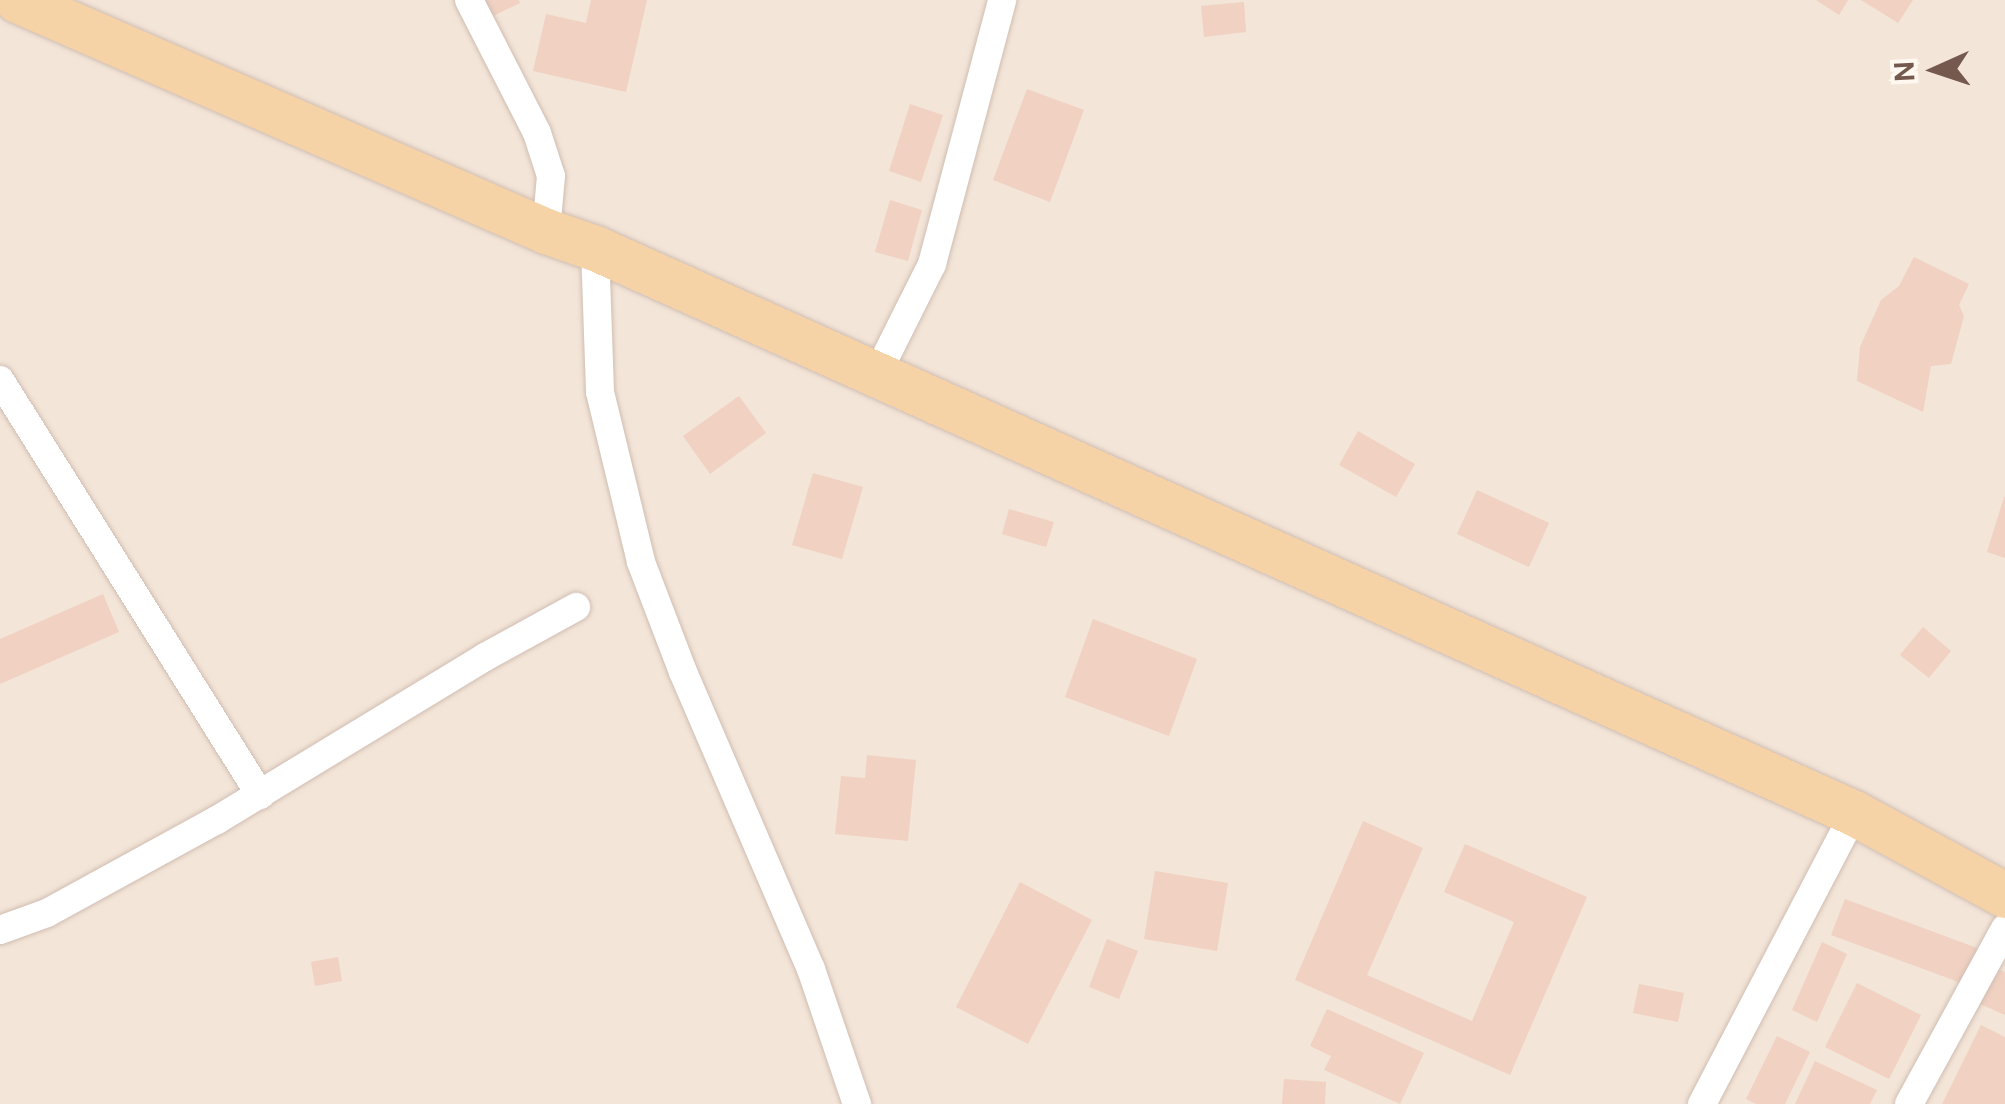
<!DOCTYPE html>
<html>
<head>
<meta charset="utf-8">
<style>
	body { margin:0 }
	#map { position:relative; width:2005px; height:1104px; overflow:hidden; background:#fcf3e9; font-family:"DM Sans",sans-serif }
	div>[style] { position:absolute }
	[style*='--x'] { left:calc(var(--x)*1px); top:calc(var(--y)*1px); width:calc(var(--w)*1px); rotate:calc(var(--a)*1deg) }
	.residential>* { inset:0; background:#f3e5d8 }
	.building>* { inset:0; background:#f0d1c2 }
	.roads { filter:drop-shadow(0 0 2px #d0bdb2) drop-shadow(0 0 2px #d0bdb2) }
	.street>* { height:28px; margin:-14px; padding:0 14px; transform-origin:14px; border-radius:14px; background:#fff }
	.primary>* { height:45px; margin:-22.5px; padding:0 22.5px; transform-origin:22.5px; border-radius:22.5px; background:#f6d3a6 }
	span { translate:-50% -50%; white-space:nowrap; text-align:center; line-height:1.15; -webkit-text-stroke:9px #fef8f0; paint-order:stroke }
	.north { position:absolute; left:1885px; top:20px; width:100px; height:100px; -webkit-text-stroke:8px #fef8f0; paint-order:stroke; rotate:267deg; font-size:28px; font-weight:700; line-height:40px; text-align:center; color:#75594e }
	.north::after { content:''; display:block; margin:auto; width:35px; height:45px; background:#75594e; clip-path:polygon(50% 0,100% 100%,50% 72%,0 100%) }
</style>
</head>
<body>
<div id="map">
	<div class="residential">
		<div style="clip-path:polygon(0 0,2005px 0,2005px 1104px,0 1104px)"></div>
	</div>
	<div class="building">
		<div style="clip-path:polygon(483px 0,519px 0,520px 3px,491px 17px)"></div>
		<div style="clip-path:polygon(591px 0,647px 0,626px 92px,533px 71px,546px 14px,586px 23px)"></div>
		<div style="clip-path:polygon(1816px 0,1848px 0,1839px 15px)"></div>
		<div style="clip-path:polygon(1861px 0,1913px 0,1898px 23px)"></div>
		<div style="clip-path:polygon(1244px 2px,1246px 32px,1204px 37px,1201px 6px)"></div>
		<div style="clip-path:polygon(1027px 89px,1084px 110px,1050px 202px,993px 180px)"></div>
		<div style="clip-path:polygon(910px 104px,943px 115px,921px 182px,889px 171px)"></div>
		<div style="clip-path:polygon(890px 200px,922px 210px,908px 261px,875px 252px)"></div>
		<div style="clip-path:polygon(1914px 257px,1969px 284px,1959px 305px,1964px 316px,1951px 364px,1931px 366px,1923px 412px,1857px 381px,1860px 347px,1881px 300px,1899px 286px)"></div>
		<div style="clip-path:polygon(739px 396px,766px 433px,710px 474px,683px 436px)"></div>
		<div style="clip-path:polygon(1358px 431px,1415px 464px,1396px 497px,1339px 465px)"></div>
		<div style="clip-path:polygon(813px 473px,863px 487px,842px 559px,792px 545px)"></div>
		<div style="clip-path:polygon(1477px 490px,1549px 523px,1529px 567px,1457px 534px)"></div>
		<div style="clip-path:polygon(2004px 497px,2005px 497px,2005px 558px,1987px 552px)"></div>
		<div style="clip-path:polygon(1009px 509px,1054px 522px,1046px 547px,1002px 534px)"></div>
		<div style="clip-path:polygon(103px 594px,119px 632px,0 684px,0 639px)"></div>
		<div style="clip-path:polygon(1093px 619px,1197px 659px,1169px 736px,1065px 697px)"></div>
		<div style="clip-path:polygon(1923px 627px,1951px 651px,1929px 678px,1900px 655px)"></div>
		<div style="clip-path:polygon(867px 755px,916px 760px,908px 841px,835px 834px,841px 776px,865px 778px)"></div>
		<div style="clip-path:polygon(1363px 821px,1423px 848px,1367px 975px,1472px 1021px,1514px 922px,1444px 892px,1465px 844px,1587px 897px,1510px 1075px,1295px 980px)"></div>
		<div style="clip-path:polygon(1155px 871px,1228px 883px,1217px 951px,1144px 939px)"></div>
		<div style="clip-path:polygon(1020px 882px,1092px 920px,1028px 1044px,956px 1007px)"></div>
		<div style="clip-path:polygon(1845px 899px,1977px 948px,1964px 984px,1831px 935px)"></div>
		<div style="clip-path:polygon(1107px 939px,1138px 951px,1119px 999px,1089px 987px)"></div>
		<div style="clip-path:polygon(1822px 942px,1847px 954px,1817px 1022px,1792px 1010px)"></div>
		<div style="clip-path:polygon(338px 957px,342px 981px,315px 986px,311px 962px)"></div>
		<div style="clip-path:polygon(1995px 968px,2005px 972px,2005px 1015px,1980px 1004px)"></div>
		<div style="clip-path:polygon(1857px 983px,1921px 1015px,1889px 1079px,1825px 1047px)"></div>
		<div style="clip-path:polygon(1639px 984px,1684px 993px,1678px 1022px,1633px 1013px)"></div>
		<div style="clip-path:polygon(1327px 1009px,1424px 1053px,1400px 1104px,1324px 1070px,1331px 1056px,1310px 1046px)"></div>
		<div style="clip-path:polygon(1981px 1025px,2005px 1037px,2005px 1104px,1942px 1104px)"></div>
		<div style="clip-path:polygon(1777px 1036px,1810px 1052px,1785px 1104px,1756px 1104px,1746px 1099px)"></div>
		<div style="clip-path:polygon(1815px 1061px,1877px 1090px,1870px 1104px,1795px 1104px)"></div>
		<div style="clip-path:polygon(1284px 1079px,1326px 1082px,1325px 1104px,1282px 1104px)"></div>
	</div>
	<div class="roads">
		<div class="street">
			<div style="--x:469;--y:0;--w:149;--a:62.9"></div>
			<div style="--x:537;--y:133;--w:45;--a:72"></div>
			<div style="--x:551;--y:176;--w:55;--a:95.2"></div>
			<div style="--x:595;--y:248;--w:144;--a:88"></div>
			<div style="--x:600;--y:392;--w:175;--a:76.4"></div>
			<div style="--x:641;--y:562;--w:118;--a:69.1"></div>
			<div style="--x:683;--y:672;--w:323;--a:66.7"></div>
			<div style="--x:811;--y:969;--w:143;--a:71.2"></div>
			<div style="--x:877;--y:374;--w:123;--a:-63.4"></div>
			<div style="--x:932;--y:264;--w:273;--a:-75.1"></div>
			<div style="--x:0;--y:380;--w:490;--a:57.9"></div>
			<div style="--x:0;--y:930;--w:50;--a:-19.9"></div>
			<div style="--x:47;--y:913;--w:194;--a:-28.7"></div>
			<div style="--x:217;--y:820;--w:314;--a:-31.3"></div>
			<div style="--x:485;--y:657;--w:104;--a:-28.8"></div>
			<div style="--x:1702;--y:1104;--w:328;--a:-62.4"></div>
			<div style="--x:1909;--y:1104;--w:200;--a:-61.3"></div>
		</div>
		<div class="primary">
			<div style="--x:17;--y:0;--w:577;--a:23.59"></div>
			<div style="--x:546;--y:231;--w:52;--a:19.1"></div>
			<div style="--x:595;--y:248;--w:1380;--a:24.17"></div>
			<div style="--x:1854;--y:813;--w:172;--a:28.5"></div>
		</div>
	</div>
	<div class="north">N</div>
</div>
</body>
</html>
